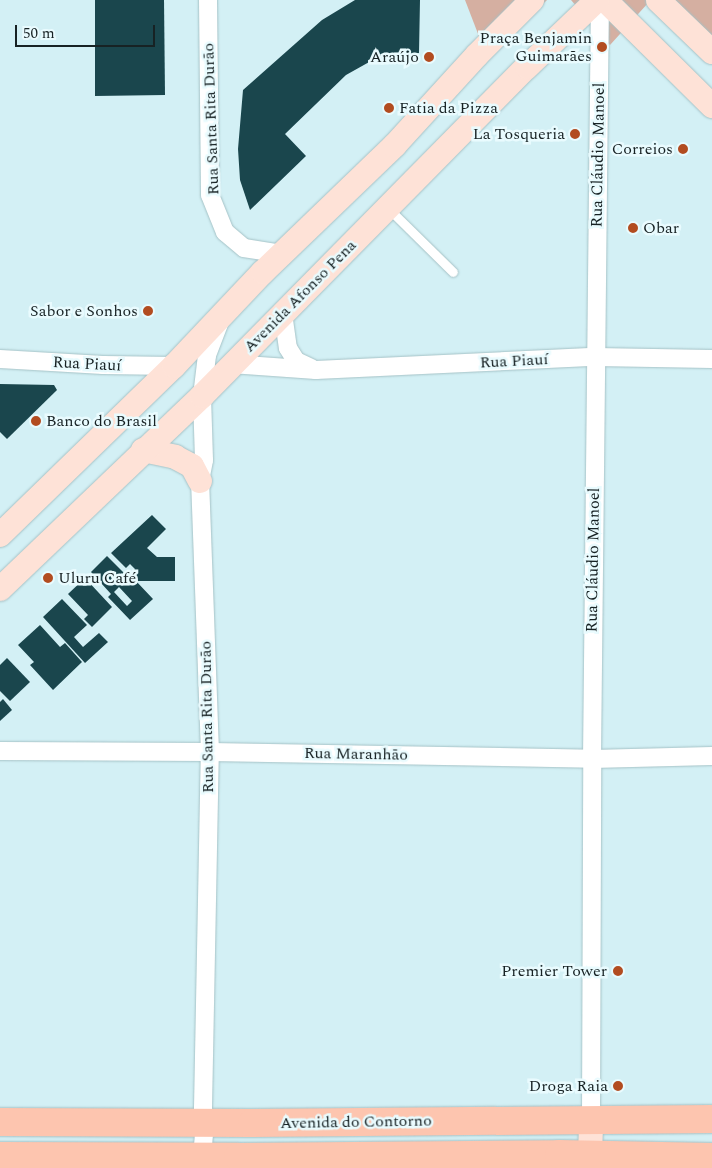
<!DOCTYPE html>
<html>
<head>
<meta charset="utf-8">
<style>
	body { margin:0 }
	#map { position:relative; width:712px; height:1168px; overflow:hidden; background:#d3f0f5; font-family:Spectral,serif }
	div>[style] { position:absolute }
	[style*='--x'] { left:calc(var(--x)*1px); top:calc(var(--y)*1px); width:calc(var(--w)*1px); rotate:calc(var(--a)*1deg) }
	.green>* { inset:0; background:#d5afa1 }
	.building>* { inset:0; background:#1a464d }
	.roads { filter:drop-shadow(0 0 1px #a5c2c6) drop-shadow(0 0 1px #a5c2c6) }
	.lane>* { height:9px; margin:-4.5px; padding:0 4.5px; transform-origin:4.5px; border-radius:4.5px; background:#fff }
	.street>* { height:18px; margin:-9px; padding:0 9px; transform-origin:9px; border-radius:9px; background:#fff }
	.secondary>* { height:24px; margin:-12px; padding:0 12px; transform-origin:12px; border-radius:12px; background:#fee2d7 }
	.primary>* { height:28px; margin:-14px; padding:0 14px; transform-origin:14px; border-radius:14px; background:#fdc5af }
	.dots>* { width:14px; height:14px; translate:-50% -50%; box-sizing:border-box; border:2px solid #e9fbfe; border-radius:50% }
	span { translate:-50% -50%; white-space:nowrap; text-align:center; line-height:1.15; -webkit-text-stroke:5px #e9fbfe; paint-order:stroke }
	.poi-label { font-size:16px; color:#172224 }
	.right { translate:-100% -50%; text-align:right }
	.left { translate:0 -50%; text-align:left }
	.street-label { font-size:16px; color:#172224 }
	.scale { position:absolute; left:15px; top:25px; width:140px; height:22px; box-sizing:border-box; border:2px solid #172224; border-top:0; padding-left:6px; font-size:15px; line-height:18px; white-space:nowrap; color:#172224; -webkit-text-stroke:4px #e9fbfe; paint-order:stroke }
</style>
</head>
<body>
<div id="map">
	<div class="green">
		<div style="clip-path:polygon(465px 0,547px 0,492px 55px,480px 39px)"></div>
		<div style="clip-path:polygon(571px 0,712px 0,712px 50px,649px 2px,610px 45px)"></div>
	</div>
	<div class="building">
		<div style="clip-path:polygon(95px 0,164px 0,165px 95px,95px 96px)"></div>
		<div style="clip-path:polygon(355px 0,420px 0,419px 53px,396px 55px,371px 61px,346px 75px,285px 134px,306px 156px,250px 210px,240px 180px,238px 149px,243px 90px,322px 20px)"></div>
		<div style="clip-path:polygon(0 384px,54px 385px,57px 390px,7px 439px,0 432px)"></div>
		<div style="clip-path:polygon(evenodd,152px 515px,166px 529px,147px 548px,157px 557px,175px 557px,175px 581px,136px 581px,153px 599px,130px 620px,108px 597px,111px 594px,91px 572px,107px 556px,129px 578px,135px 569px,130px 564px,126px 568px,111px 553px,152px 515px,119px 587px,132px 601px,127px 606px,114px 592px,119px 587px)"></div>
		<div style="clip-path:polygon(85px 578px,112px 607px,92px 627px,84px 619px,88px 615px,68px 594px)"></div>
		<div style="clip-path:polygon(62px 599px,87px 625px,74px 637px,83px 647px,99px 633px,108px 642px,85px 663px,43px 617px)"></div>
		<div style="clip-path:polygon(40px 625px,60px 647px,65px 643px,82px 662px,53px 690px,30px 665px,34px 662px,18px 645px)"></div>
		<div style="clip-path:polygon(7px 658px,30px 682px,10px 701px,0 691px,0 665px)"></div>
		<div style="clip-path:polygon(3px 699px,12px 710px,0 721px,0 702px)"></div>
	</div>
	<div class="roads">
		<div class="lane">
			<div style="--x:388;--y:208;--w:91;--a:44.6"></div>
		</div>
		<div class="street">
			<div style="--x:208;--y:0;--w:195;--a:89.4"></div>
			<div style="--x:210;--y:195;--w:40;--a:68"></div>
			<div style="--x:225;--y:232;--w:25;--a:40"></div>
			<div style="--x:244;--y:248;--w:38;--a:9"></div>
			<div style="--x:283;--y:313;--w:35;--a:82"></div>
			<div style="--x:288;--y:348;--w:15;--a:58"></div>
			<div style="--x:296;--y:361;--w:17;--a:25"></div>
			<div style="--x:0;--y:359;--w:103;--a:3.3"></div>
			<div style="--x:103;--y:365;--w:71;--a:0.8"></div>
			<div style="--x:231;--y:364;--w:85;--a:4"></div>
			<div style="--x:316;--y:370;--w:279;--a:-2.7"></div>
			<div style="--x:595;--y:357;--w:117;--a:1"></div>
			<div style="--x:0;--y:751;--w:210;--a:0.3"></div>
			<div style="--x:210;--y:752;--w:382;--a:1"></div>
			<div style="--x:592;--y:759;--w:120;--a:-1.4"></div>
			<div style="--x:591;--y:1120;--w:361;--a:-89.8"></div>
			<div style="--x:592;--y:759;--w:759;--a:-89.4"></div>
			<div style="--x:206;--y:1165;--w:9;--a:-117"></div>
			<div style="--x:202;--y:1157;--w:34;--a:-85"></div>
			<div style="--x:205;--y:1123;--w:15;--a:-98"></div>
			<div style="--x:203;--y:1108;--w:356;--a:-88.9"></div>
			<div style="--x:210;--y:752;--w:271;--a:-92.1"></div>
			<div style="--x:200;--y:481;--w:21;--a:-79"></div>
			<div style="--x:204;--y:460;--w:64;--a:-91.8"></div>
			<div style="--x:202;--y:396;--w:41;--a:-83"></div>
			<div style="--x:207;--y:355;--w:34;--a:-69"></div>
		</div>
		<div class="secondary">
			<div style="--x:605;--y:0;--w:151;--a:44.7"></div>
			<div style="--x:658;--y:0;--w:75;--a:43.9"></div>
			<div style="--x:143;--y:450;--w:33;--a:12"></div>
			<div style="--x:175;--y:457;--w:19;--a:28"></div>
			<div style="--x:192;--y:466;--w:17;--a:62"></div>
			<div style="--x:0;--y:535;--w:243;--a:-44.2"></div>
			<div style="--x:174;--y:366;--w:129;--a:-46.6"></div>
			<div style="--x:263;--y:272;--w:182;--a:-43.9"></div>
			<div style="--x:394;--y:146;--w:123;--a:-47.6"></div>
			<div style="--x:477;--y:55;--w:78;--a:-45"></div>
			<div style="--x:0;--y:589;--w:279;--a:-43.7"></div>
			<div style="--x:202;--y:396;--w:462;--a:-45.4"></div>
			<div style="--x:527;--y:67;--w:97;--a:-43.7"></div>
			<div style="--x:584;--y:1168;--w:14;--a:-65"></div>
			<div style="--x:590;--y:1155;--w:35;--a:-88"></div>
		</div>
		<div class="primary">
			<div style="--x:0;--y:1122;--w:252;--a:0.2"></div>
			<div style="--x:252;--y:1123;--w:460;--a:-0.5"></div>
			<div style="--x:0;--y:1156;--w:238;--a:0.2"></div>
			<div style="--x:238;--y:1157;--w:321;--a:-0.5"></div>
			<div style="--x:559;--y:1154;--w:153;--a:1.1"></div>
		</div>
	</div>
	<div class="dots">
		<div style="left:602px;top:47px;background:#b24c20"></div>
		<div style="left:429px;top:57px;background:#b24c20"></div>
		<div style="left:389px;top:108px;background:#b24c20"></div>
		<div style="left:575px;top:134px;background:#b24c20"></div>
		<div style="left:683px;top:149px;background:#b24c20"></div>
		<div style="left:633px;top:228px;background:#b24c20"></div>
		<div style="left:148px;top:311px;background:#b24c20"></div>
		<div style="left:36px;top:421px;background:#b24c20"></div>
		<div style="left:48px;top:578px;background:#b24c20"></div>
		<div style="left:618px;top:971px;background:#b24c20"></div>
		<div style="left:618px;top:1086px;background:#b24c20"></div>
	</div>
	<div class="poi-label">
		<span class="right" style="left:592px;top:47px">Praça Benjamin<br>Guimarães</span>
		<span class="right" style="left:419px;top:57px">Araújo</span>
		<span class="left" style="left:399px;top:108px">Fatia da Pizza</span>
		<span class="right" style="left:565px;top:134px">La Tosqueria</span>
		<span class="right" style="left:673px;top:149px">Correios</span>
		<span class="left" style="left:643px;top:228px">Obar</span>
		<span class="right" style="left:138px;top:311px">Sabor e Sonhos</span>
		<span class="left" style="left:46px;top:421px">Banco do Brasil</span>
		<span class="left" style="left:58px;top:578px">Uluru Café</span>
		<span class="right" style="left:607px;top:971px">Premier Tower</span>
		<span class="right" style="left:608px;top:1086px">Droga Raia</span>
	</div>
	<div class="street-label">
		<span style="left:211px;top:119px;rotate:-92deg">Rua Santa Rita Durão</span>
		<span style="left:598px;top:155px;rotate:-89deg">Rua Cláudio Manoel</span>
		<span style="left:300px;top:296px;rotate:-45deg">Avenida Afonso Pena</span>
		<span style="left:514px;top:361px;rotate:-3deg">Rua Piauí</span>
		<span style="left:87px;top:364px;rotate:3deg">Rua Piauí</span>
		<span style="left:593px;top:560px;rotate:-89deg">Rua Cláudio Manoel</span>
		<span style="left:207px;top:717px;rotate:-91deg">Rua Santa Rita Durão</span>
		<span style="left:356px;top:754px;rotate:1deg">Rua Maranhão</span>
		<span style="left:356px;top:1122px;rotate:-1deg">Avenida do Contorno</span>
	</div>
	<div class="scale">50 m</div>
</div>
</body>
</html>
